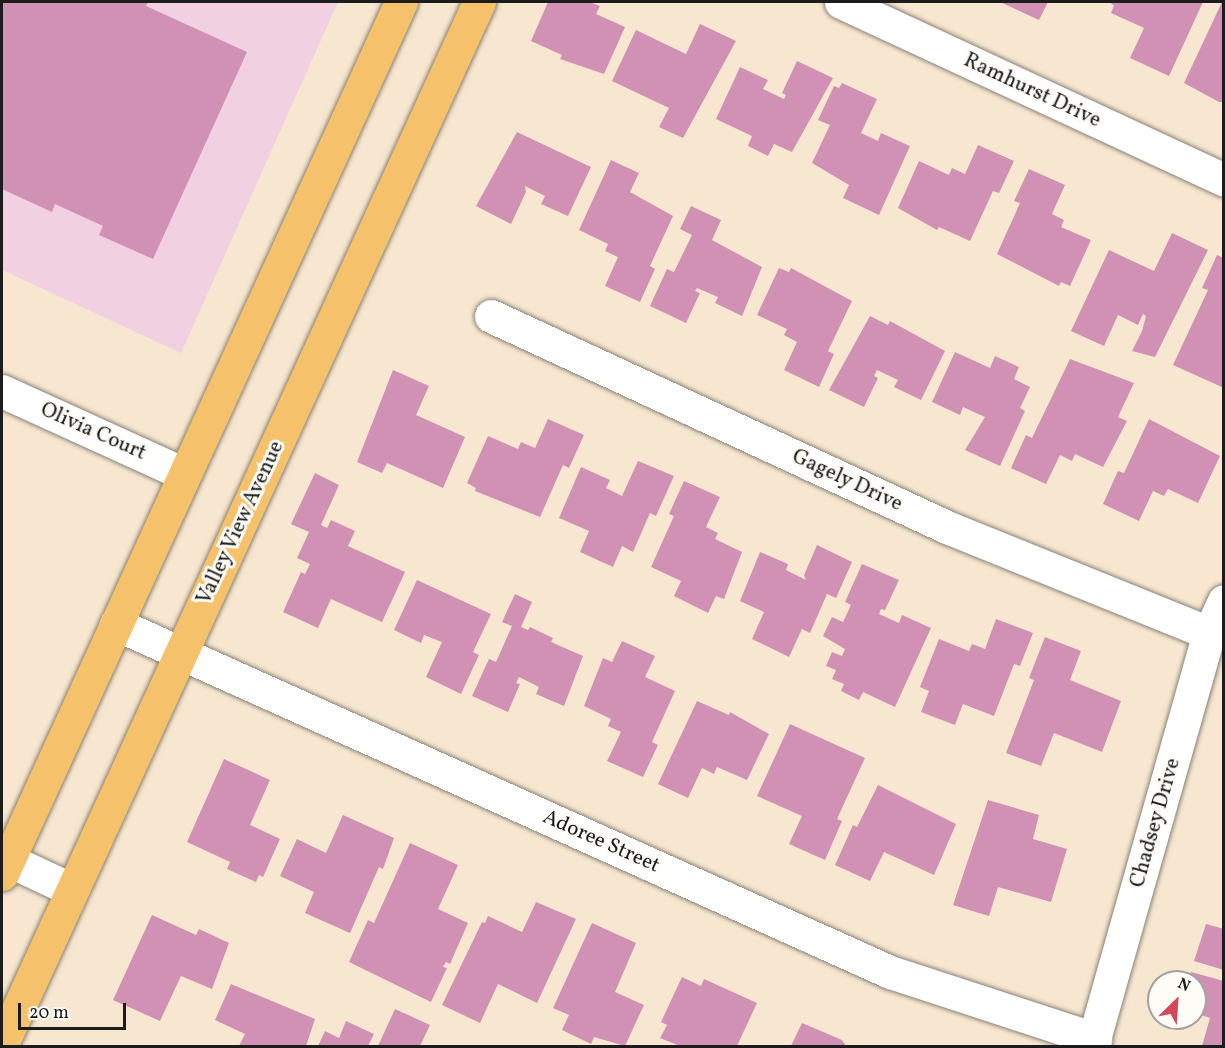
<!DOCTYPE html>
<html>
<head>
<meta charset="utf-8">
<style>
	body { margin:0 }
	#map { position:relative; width:1225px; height:1048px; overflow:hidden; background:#f7e7d0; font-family:Vollkorn,serif }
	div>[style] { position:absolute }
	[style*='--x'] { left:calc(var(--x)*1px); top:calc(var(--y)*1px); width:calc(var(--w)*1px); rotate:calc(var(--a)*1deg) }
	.built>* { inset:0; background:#f1d0e2 }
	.building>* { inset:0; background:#d191b4 }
	.roads { filter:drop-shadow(0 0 2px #8a8276) drop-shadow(0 0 2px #8a8276) }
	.minor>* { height:33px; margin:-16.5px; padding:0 16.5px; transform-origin:16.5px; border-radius:16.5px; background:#fff }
	.major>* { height:33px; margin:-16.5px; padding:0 16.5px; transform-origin:16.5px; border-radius:16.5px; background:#f6c16b }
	span { translate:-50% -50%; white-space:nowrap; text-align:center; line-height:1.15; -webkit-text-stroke:6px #fdfcf7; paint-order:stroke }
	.street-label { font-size:21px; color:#1c1c1c }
	.frame { position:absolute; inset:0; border:3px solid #1c1c1c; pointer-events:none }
	.north { position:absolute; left:1147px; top:970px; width:60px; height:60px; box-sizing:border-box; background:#fdfcf7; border:2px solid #a3a29f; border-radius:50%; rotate:25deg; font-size:16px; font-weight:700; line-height:24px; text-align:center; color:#1c1c1c }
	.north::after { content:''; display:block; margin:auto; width:21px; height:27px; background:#d1495b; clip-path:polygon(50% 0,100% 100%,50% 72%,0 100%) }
	.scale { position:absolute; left:18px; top:1003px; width:108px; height:27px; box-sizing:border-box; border:3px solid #1c1c1c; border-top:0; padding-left:8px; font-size:18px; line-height:21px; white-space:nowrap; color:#1c1c1c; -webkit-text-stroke:4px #fdfcf7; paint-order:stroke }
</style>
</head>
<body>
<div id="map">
	<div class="built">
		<div style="clip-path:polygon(2px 2px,338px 2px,181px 353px,2px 270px)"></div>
	</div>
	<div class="building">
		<div style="clip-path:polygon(2px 2px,148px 2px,146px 6px,247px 52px,153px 259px,99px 235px,103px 226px,55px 204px,52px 212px,2px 189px)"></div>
		<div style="clip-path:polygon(548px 2px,589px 2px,600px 6px,596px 14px,625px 27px,604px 74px,560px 59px,562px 55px,531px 41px)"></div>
		<div style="clip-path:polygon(1000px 2px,1048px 2px,1039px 20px)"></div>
		<div style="clip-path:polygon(1110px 2px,1203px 2px,1169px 76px,1130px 58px,1144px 28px,1111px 13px,1114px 6px)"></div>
		<div style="clip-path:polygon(1222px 2px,1224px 102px,1219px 102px,1184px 83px)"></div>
		<div style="clip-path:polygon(700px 24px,736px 41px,683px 138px,659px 127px,669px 108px,612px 81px,636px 30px,686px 54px)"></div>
		<div style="clip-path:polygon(797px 61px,833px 78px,792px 152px,774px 144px,768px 156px,748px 146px,752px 136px,716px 119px,740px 67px,768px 80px,763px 89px,784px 99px,786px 95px,782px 93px)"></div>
		<div style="clip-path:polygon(842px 83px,877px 99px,861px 133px,878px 141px,881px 133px,910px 146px,879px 215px,843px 198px,849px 185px,812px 163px,830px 125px,818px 120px,834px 86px,839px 88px)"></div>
		<div style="clip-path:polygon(517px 132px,591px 167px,568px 216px,541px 204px,545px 196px,525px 186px,526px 192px,511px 224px,476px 206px)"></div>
		<div style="clip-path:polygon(978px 145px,1014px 161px,999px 193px,993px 191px,970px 241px,939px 227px,937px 230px,898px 208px,919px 161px,949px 175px,952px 168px,965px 174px)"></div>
		<div style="clip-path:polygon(611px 160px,639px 173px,630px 192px,673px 216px,650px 266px,655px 269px,640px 302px,605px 286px,618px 257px,605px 251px,608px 244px,579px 230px)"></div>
		<div style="clip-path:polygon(1029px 169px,1065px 185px,1052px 214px,1064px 220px,1061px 227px,1091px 240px,1070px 286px,1061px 282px,1059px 286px,997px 254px,1020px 203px,1014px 201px)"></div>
		<div style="clip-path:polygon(691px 206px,721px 220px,712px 240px,762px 267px,742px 316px,715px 303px,718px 297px,697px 288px,695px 291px,700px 293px,686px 323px,650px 306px,667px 269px,674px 272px,692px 235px,680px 229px)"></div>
		<div style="clip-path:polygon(1172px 233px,1208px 250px,1155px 357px,1132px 351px,1142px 331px,1146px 316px,1143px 314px,1138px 325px,1118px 315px,1104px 346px,1071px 331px,1109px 250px,1154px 271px)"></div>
		<div style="clip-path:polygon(1217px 255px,1224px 258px,1224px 388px,1173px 365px,1208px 290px,1202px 288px)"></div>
		<div style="clip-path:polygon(779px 268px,789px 272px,791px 268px,852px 301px,828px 351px,834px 354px,819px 387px,784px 370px,797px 342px,784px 335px,787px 329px,757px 315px)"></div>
		<div style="clip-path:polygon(870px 316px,888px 325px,890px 321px,945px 351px,921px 400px,894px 387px,898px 380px,877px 370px,874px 376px,878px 378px,864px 407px,829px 390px)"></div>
		<div style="clip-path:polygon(955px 352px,990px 368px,995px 356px,1019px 367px,1014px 379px,1030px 387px,1020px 408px,1025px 411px,1000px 466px,965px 450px,985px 417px,963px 407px,960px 415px,932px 402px)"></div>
		<div style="clip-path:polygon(1070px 359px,1134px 383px,1118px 417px,1127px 421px,1103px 467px,1075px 454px,1072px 461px,1060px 455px,1046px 484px,1011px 468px,1026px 435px,1032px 438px)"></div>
		<div style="clip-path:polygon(393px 370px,429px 386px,416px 415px,465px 437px,443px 488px,387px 463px,382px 473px,357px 462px)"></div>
		<div style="clip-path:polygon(548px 419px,584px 435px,569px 468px,563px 465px,540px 517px,475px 491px,476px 488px,467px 483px,488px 436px,518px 449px,521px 442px,535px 448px)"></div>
		<div style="clip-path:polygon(1149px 419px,1220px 456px,1198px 503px,1168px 489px,1164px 496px,1153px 491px,1139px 521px,1103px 504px,1118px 471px,1124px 473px)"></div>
		<div style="clip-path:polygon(638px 461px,674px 476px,656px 516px,650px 513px,633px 552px,622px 546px,613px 567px,580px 552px,589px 531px,559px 518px,581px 467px,610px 480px,606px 488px,622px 496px)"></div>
		<div style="clip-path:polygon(315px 473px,339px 485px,321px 525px,327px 528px,331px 520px,355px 531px,348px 546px,405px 572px,382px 622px,331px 599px,318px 628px,283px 612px,301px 572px,305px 574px,310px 564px,297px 558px,309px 532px,291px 524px)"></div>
		<div style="clip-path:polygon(684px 481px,720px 497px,706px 527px,718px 533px,715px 539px,742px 552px,724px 599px,716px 596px,708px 613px,674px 596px,681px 581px,651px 567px,674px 516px,669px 514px)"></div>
		<div style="clip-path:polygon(817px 545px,852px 562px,836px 598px,827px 594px,810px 633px,802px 629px,789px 657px,752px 639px,764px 612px,740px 601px,760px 552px,788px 564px,786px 570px,806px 580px,804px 575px)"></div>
		<div style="clip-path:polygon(862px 564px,899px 580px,885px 610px,881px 609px,879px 614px,899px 623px,902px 615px,931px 628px,895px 707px,863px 692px,859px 700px,841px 691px,844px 684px,832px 679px,836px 670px,826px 666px,832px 652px,842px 656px,845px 649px,823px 636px,832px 617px,843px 622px,851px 605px,845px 602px)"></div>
		<div style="clip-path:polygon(417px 580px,491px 614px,473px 652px,479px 655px,461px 694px,426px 677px,442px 642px,424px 635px,421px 643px,394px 630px)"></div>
		<div style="clip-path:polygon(515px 594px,532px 602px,521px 627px,528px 630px,530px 627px,553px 638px,551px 642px,583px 656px,564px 706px,536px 694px,539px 687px,519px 677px,516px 683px,520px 684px,508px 712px,472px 696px,489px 659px,496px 662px,512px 626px,502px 622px)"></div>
		<div style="clip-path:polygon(996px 619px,1033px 633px,1020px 666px,1014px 664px,994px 716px,963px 704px,955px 725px,921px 712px,929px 691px,920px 687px,939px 639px,969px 651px,972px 644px,985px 649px)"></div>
		<div style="clip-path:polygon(1045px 637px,1081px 651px,1070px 680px,1121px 701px,1102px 752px,1054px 733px,1041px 766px,1006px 753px,1034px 680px,1029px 678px)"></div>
		<div style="clip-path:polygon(622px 641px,655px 656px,645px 677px,675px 691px,652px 742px,658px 745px,643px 777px,607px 761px,621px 732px,608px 726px,611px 719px,584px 706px,603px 658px,612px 662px)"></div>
		<div style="clip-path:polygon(697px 701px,729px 715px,730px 712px,769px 734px,747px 780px,717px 767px,714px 774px,702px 768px,688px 798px,658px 784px)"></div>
		<div style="clip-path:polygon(790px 724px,865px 758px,837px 819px,842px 821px,825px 860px,789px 844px,802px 816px,757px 796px)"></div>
		<div style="clip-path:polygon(224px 759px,270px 780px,250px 825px,280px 839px,263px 877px,259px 875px,256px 882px,227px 869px,230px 862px,187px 842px)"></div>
		<div style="clip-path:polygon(878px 785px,956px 824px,934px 875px,884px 852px,870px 881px,835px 865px,853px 825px,857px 827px)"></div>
		<div style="clip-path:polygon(988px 800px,1039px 815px,1033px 839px,1067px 849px,1051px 902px,998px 887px,989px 916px,953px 905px)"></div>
		<div style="clip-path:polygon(343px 815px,394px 838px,383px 869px,379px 867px,350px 933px,305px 913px,314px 892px,280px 876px,297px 839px,326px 853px)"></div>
		<div style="clip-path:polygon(410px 843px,458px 865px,438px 909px,468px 923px,450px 964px,446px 962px,443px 967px,447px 968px,431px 1002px,349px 962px,368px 920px,374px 923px)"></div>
		<div style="clip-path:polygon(536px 902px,576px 919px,537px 1003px,498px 984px,480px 1023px,442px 1005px,482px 922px,485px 923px,488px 916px,522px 932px)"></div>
		<div style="clip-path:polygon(152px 915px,196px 935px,199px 929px,229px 943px,212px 989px,181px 976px,160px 1021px,113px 1000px)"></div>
		<div style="clip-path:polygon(592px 923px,636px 943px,615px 992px,644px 1005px,625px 1046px,594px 1037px,591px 1044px,562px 1030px,569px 1015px,553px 1008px)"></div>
		<div style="clip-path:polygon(1206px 924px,1224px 929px,1224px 970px,1194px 961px)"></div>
		<div style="clip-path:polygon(1191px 972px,1224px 981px,1224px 1046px,1202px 1046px,1210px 1018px,1195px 1013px,1195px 982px,1188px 982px)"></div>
		<div style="clip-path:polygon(682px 977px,701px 986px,704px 979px,757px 1003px,737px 1046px,680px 1046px,660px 1038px,667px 1025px,661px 1022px)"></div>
		<div style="clip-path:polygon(231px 984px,315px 1019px,306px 1046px,239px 1046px,245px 1034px,215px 1020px)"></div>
		<div style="clip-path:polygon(395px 1009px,430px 1025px,420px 1046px,378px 1046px)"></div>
		<div style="clip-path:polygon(346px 1021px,374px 1034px,368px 1046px,318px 1046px,325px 1031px,339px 1038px)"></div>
		<div style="clip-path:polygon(802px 1023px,842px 1040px,846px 1046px,791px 1046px)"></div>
	</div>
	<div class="roads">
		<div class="minor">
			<div style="--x:841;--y:2;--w:422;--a:24.9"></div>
			<div style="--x:491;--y:316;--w:505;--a:24.84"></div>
			<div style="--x:949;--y:528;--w:280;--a:22"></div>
			<div style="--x:2;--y:391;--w:200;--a:24.5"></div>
			<div style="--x:116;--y:624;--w:849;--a:24.21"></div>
			<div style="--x:890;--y:972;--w:216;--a:18.1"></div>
			<div style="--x:2;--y:857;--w:77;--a:25.2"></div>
			<div style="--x:1092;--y:1046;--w:429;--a:-74.2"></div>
			<div style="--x:1209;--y:633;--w:35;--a:-65"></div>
		</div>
		<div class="major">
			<div style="--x:2;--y:874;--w:959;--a:-65.41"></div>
			<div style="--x:2;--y:1044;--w:1146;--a:-65.4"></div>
		</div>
	</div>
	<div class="street-label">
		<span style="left:1032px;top:91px;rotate:25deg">Ramhurst Drive</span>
		<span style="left:93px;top:432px;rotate:24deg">Olivia Court</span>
		<span style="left:847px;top:481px;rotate:25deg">Gagely Drive</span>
		<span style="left:241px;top:523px;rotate:-65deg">Valley View Avenue</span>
		<span style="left:1156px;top:823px;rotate:-74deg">Chadsey Drive</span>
		<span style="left:601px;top:842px;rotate:24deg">Adoree Street</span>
	</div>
	<div class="frame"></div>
	<div class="north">N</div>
	<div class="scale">20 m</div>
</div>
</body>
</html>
